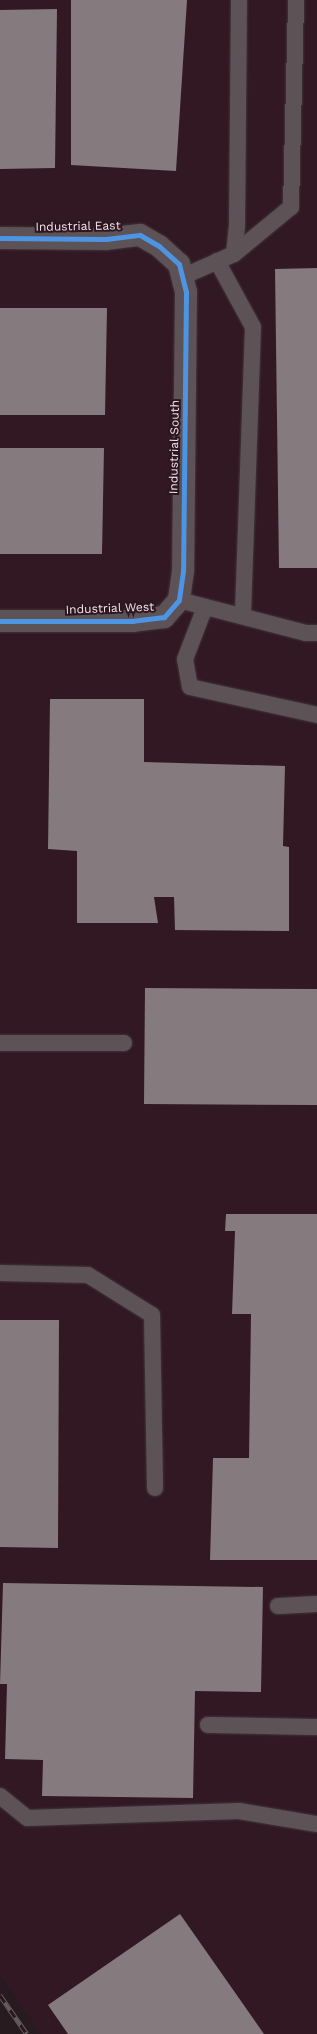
<!DOCTYPE html>
<html>
<head>
<meta charset="utf-8">
<style>
	body { margin:0 }
	#map { position:relative; width:317px; height:2034px; overflow:hidden; background:#271b20; font-family:"Work Sans",sans-serif }
	div>[style] { position:absolute }
	[style*='--x'] { left:calc(var(--x)*1px); top:calc(var(--y)*1px); width:calc(var(--w)*1px); rotate:calc(var(--a)*1deg) }
	.built>* { inset:0; background:#321823 }
	.building>* { inset:0; background:#857a7e }
	.roads { filter:drop-shadow(0 0 1px #40373b) drop-shadow(0 0 1px #40373b) }
	.service>* { height:16px; margin:-8px; padding:0 8px; transform-origin:8px; border-radius:8px; background:#5d5256 }
	.minor>* { height:22px; margin:-11px; padding:0 11px; transform-origin:11px; border-radius:11px; background:#5d5256 }
	.rail>* { height:4.5px; margin-top:-2.25px; transform-origin:0; background:repeating-linear-gradient(90deg,#2c161f 0 9px,#655b60 0 18px); box-sizing:border-box; border-block:1px solid #655b60 }
	.cycleway>* { height:5px; margin:-2.5px; padding:0 2.5px; transform-origin:2.5px; border-radius:2.5px; background:#4d94e3 }
	span { translate:-50% -50%; white-space:nowrap; text-align:center; line-height:1.15; -webkit-text-stroke:4px #2c161f; paint-order:stroke }
	.street-label { font-size:12px; color:#f4e4ea }
</style>
</head>
<body>
<div id="map">
	<div class="built">
		<div style="clip-path:polygon(0 0,317px 0,317px 2034px,41px 2034px,0 1975px)"></div>
	</div>
	<div class="building">
		<div style="clip-path:polygon(71px 0,187px 0,176px 171px,71px 165px)"></div>
		<div style="clip-path:polygon(57px 9px,55px 168px,0 169px,0 10px)"></div>
		<div style="clip-path:polygon(317px 268px,317px 568px,279px 568px,275px 269px)"></div>
		<div style="clip-path:polygon(0 308px,107px 308px,105px 415px,0 415px)"></div>
		<div style="clip-path:polygon(0 448px,104px 448px,102px 554px,0 554px)"></div>
		<div style="clip-path:polygon(50px 699px,144px 699px,144px 762px,285px 766px,283px 846px,289px 847px,289px 931px,175px 930px,174px 897px,154px 897px,158px 923px,77px 923px,77px 851px,48px 849px)"></div>
		<div style="clip-path:polygon(145px 988px,317px 989px,317px 1105px,144px 1104px)"></div>
		<div style="clip-path:polygon(226px 1214px,317px 1214px,317px 1560px,210px 1560px,213px 1458px,249px 1458px,251px 1314px,232px 1314px,235px 1231px,225px 1231px)"></div>
		<div style="clip-path:polygon(0 1320px,59px 1320px,58px 1548px,0 1547px)"></div>
		<div style="clip-path:polygon(3px 1583px,263px 1587px,261px 1692px,195px 1691px,193px 1798px,42px 1796px,43px 1760px,5px 1759px,7px 1684px,0 1684px)"></div>
		<div style="clip-path:polygon(180px 1914px,264px 2034px,68px 2034px,48px 2005px)"></div>
	</div>
	<div class="roads">
		<div class="service">
			<div style="--x:234;--y:254;--w:28;--a:-84"></div>
			<div style="--x:237;--y:226;--w:226;--a:-89.5"></div>
			<div style="--x:217;--y:261;--w:75;--a:61.4"></div>
			<div style="--x:253;--y:327;--w:289;--a:92"></div>
			<div style="--x:182;--y:277;--w:57;--a:-23.9"></div>
			<div style="--x:234;--y:254;--w:74;--a:-39.5"></div>
			<div style="--x:291;--y:207;--w:207;--a:-88.6"></div>
			<div style="--x:179;--y:600;--w:131;--a:14.6"></div>
			<div style="--x:306;--y:633;--w:11;--a:0"></div>
			<div style="--x:205;--y:607;--w:56;--a:111"></div>
			<div style="--x:185;--y:659;--w:28;--a:80"></div>
			<div style="--x:190;--y:687;--w:130;--a:12.4"></div>
			<div style="--x:0;--y:1043;--w:124;--a:0"></div>
			<div style="--x:0;--y:1273;--w:88;--a:1.3"></div>
			<div style="--x:88;--y:1275;--w:75;--a:32"></div>
			<div style="--x:152;--y:1315;--w:173;--a:89"></div>
			<div style="--x:278;--y:1606;--w:39;--a:-3"></div>
			<div style="--x:208;--y:1725;--w:109;--a:1.1"></div>
			<div style="--x:0;--y:1796;--w:35;--a:39"></div>
			<div style="--x:27;--y:1818;--w:212;--a:-1.9"></div>
			<div style="--x:239;--y:1811;--w:79;--a:9.5"></div>
		</div>
		<div class="minor">
			<div style="--x:0;--y:238;--w:106;--a:0.5"></div>
			<div style="--x:106;--y:239;--w:34;--a:-7"></div>
			<div style="--x:140;--y:235;--w:22;--a:30"></div>
			<div style="--x:159;--y:246;--w:27;--a:42"></div>
			<div style="--x:179;--y:264;--w:29;--a:76"></div>
			<div style="--x:186;--y:292;--w:279;--a:90.6"></div>
			<div style="--x:183;--y:571;--w:29;--a:98"></div>
			<div style="--x:179;--y:600;--w:23;--a:131"></div>
			<div style="--x:164;--y:617;--w:31;--a:173"></div>
			<div style="--x:133;--y:621;--w:133;--a:180"></div>
		</div>
	</div>
	<div class="rail">
		<div style="--x:0;--y:1995;--w:47;--a:55.3"></div>
	</div>
	<div class="cycleway">
		<div style="--x:0;--y:238;--w:106;--a:0.5"></div>
		<div style="--x:106;--y:239;--w:34;--a:-7"></div>
		<div style="--x:140;--y:235;--w:22;--a:30"></div>
		<div style="--x:159;--y:246;--w:27;--a:42"></div>
		<div style="--x:179;--y:264;--w:29;--a:76"></div>
		<div style="--x:186;--y:292;--w:279;--a:90.6"></div>
		<div style="--x:183;--y:571;--w:29;--a:98"></div>
		<div style="--x:179;--y:600;--w:23;--a:131"></div>
		<div style="--x:164;--y:617;--w:31;--a:173"></div>
		<div style="--x:133;--y:621;--w:133;--a:180"></div>
	</div>
	<div class="street-label">
		<span style="left:78px;top:227px;rotate:-1deg">Industrial East</span>
		<span style="left:175px;top:447px;rotate:-89deg">Industrial South</span>
		<span style="left:110px;top:609px;rotate:-2deg">Industrial West</span>
	</div>
</div>
</body>
</html>
